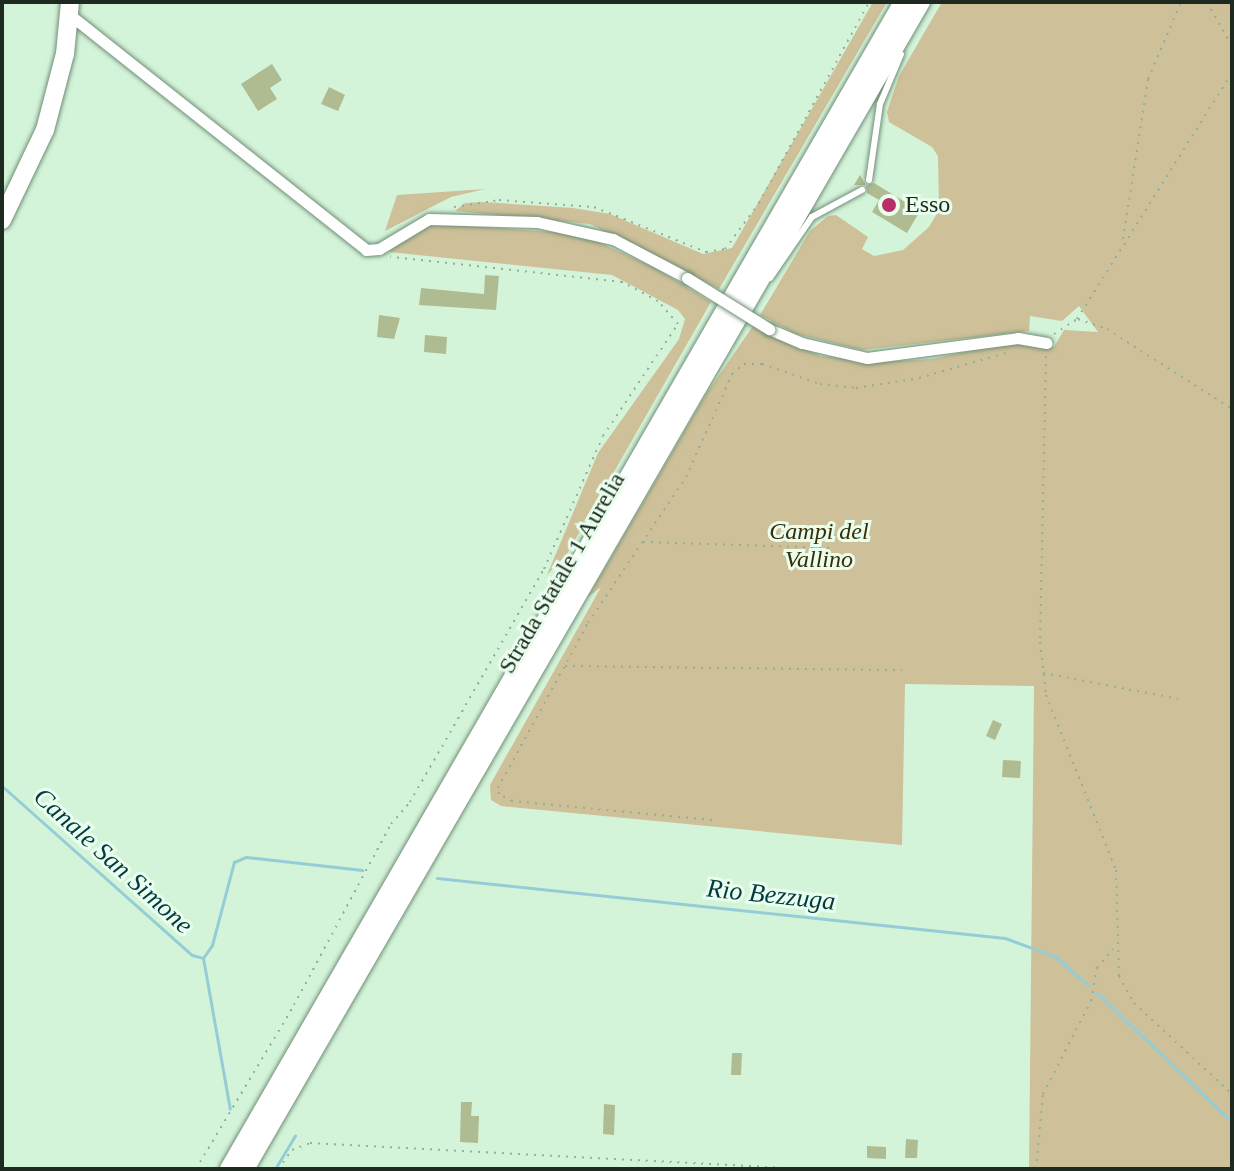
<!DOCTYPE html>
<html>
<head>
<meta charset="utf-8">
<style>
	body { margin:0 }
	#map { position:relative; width:1234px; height:1171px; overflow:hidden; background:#d4f4da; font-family:Georgia,serif }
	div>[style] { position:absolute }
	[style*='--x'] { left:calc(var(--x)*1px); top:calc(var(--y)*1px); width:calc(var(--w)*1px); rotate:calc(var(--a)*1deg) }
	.green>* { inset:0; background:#cec099 }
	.stream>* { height:3px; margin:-1.5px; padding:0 1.5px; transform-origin:1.5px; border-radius:1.5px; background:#95cdd7 }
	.building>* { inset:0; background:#afbb91 }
	.path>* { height:2px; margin-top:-1px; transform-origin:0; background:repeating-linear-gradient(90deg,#95ae99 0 2px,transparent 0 8px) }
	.roads { filter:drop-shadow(0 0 2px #708e76) drop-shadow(0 0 2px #708e76) }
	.service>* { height:6px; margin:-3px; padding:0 3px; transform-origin:3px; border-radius:3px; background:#fff }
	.minor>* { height:11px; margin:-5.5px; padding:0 5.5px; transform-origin:5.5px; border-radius:5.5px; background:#fff }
	.primary>* { height:18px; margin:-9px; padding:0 9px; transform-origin:9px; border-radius:9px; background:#fff }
	.trunk>* { height:18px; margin:-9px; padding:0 9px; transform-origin:9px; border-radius:9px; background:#fff }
	.bridges { filter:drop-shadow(0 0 2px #708e76) drop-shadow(0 0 2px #708e76) }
	.minor-bridge>* { height:11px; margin:-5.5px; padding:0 5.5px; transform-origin:5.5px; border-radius:5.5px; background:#fff }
	.dots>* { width:22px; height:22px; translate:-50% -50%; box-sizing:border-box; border:4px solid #eafeee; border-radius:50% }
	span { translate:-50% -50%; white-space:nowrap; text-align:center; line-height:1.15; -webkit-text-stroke:6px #eafeee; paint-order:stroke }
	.poi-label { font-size:24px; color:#1e2a20 }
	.left { translate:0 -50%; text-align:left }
	.park-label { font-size:24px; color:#392d09; font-style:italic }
	.street-label { font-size:24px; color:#1e2a20 }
	.water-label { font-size:26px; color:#033a42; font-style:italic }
	.frame { position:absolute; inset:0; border:4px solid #1e2a20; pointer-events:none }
</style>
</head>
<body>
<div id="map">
	<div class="green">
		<div style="clip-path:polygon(873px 2px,887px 2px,719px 289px,590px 224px,455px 211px,465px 203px,483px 202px,573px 208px,610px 214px,703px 254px,732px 248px)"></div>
		<div style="clip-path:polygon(942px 2px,1232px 2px,1232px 1169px,1029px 1169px,1034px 686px,905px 684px,902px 845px,501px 806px,491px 800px,490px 785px,601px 587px,588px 597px,706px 394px,753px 326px,821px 356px,878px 362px,932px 359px,1006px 343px,1054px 347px,1064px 330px,1098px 332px,1079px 306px,1062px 321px,1030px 316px,1029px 331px,862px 350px,796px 334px,760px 315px,810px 231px,828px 216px,836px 215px,868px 237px,862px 249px,874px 256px,903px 250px,929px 227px,939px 210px,938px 156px,932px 147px,889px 122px,887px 112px,899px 76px)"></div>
		<div style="clip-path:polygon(485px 189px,451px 197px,385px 231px,397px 195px)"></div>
		<div style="clip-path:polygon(440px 224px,581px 234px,655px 268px,711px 302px,567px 554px,547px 575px,598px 453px,679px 339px,685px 319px,678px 310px,612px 275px,389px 252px,417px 229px)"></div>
	</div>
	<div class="stream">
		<div style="--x:2;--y:786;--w:254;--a:41.7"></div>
		<div style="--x:192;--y:955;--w:11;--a:15"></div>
		<div style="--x:437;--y:878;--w:571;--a:6.03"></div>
		<div style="--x:1005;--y:938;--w:54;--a:20.4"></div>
		<div style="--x:1056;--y:957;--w:43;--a:41.2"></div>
		<div style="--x:203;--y:958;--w:16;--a:-55"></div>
		<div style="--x:212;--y:945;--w:86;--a:-75.2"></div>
		<div style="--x:234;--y:862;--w:13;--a:-23"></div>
		<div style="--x:246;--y:857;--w:117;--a:6.4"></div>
		<div style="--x:203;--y:958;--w:153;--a:79.9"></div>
		<div style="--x:1096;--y:992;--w:188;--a:43.7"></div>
		<div style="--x:275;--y:1169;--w:39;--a:-59"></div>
	</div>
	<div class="building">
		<div style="clip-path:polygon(272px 64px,282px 80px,270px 88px,277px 99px,258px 111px,241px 84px)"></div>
		<div style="clip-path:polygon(329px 87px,345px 95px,338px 111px,321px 104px)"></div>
		<div style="clip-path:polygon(860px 175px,866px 185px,874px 183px,920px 211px,907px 233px,872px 212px,879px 200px,867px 193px,866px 185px,854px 185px)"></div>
		<div style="clip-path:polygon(485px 275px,499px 276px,496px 310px,419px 305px,421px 288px,484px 294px)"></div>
		<div style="clip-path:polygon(379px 315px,400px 318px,394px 339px,377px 337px)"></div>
		<div style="clip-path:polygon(425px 335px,447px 337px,446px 354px,424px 352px)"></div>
		<div style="clip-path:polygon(993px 720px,1002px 724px,995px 740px,986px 736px)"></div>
		<div style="clip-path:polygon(1003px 760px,1021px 761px,1020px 778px,1002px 777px)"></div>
		<div style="clip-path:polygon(732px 1053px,742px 1053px,741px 1075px,731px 1075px)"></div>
		<div style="clip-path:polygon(461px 1102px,472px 1102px,471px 1116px,479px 1116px,478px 1143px,460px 1142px)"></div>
		<div style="clip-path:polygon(604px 1104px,615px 1105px,614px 1135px,603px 1134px)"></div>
		<div style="clip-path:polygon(906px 1139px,918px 1140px,917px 1158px,905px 1158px)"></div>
		<div style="clip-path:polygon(867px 1146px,886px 1147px,886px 1159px,867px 1158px)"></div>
	</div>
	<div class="path">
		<div style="--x:1207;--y:2;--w:51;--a:60.4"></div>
		<div style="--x:454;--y:207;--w:46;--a:-8.8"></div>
		<div style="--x:499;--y:200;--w:95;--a:4.2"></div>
		<div style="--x:594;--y:207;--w:121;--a:21.9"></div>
		<div style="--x:706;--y:252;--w:19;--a:-9"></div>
		<div style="--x:725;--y:249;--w:57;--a:-53.5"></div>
		<div style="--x:759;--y:203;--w:229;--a:-61.3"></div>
		<div style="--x:1123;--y:239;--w:162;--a:-81.1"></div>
		<div style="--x:1148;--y:79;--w:84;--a:-66.8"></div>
		<div style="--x:1078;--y:319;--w:31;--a:19"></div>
		<div style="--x:1107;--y:329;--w:148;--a:32.6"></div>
		<div style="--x:1054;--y:334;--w:27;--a:-33"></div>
		<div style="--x:1077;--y:319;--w:291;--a:-57.8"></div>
		<div style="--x:1046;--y:356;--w:286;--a:91.2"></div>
		<div style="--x:1040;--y:642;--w:53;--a:83.5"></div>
		<div style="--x:1046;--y:695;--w:188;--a:68.2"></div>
		<div style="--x:1116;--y:870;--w:106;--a:88.4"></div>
		<div style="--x:1119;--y:976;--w:31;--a:61"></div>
		<div style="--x:1134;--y:1003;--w:134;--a:42.9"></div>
		<div style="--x:643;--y:542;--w:192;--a:1.8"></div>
		<div style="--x:565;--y:666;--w:337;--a:0.7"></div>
		<div style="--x:1043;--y:673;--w:138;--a:10.8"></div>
		<div style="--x:712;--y:820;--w:201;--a:-174.6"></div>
		<div style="--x:512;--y:801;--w:15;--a:-152"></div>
		<div style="--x:499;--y:794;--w:6;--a:-99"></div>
		<div style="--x:498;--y:788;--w:188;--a:-61.4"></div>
		<div style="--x:588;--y:623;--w:176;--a:-56.1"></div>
		<div style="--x:686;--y:477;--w:113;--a:-65.9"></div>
		<div style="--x:732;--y:374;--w:16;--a:-40"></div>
		<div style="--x:744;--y:364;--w:18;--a:0"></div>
		<div style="--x:762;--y:364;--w:61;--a:19"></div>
		<div style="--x:820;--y:384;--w:36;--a:6"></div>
		<div style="--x:856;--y:388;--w:64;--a:-9"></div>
		<div style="--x:919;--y:378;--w:94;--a:-16.1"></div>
		<div style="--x:196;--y:1169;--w:191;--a:-59.1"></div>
		<div style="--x:294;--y:1005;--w:205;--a:-61.8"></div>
		<div style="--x:391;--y:824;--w:29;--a:-49"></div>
		<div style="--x:410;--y:802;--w:269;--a:-60.1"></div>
		<div style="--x:544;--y:569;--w:145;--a:-66.1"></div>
		<div style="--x:603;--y:436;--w:135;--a:-56.2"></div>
		<div style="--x:678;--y:324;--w:30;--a:-131"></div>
		<div style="--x:658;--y:301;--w:41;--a:-152.2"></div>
		<div style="--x:622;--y:282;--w:233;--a:-173.8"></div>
		<div style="--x:278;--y:1169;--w:24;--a:-54"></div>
		<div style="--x:292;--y:1150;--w:19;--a:-21"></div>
		<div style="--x:310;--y:1143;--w:490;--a:3"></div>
		<div style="--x:1036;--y:1169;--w:75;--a:-84.7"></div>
		<div style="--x:1043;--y:1094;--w:105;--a:-62.7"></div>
		<div style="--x:1091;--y:1001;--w:34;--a:-80"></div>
		<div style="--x:1097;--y:968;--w:25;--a:-50"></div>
	</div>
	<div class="roads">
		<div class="service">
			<div style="--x:869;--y:180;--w:77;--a:-81.8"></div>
			<div style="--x:880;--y:104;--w:54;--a:-67.2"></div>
			<div style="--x:770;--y:278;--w:74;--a:-55.5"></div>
			<div style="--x:812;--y:217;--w:57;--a:-28.4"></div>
		</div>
		<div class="minor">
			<div style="--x:70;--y:15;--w:378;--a:38.4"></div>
			<div style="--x:366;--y:250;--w:13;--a:-4"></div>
			<div style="--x:379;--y:249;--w:58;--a:-31"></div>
			<div style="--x:429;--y:219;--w:108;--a:1.6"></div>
			<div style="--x:537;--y:222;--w:78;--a:12.6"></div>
			<div style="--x:613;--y:239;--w:84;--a:27.8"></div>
			<div style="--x:769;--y:329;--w:36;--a:23"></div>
			<div style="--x:802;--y:343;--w:67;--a:13"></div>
			<div style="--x:867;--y:358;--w:152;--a:-7.5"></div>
			<div style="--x:1018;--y:338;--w:29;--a:10"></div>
		</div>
		<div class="primary">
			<div style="--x:2;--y:220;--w:100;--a:-64.5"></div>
			<div style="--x:45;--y:130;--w:79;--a:-75.3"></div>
			<div style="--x:65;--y:54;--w:52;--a:-84.5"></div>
		</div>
		<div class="trunk">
			<div style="--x:229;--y:1169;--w:1348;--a:-59.99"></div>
			<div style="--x:245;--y:1169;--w:1349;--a:-59.92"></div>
		</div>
	</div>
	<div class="bridges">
		<div class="minor-bridge">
			<div style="--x:687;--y:278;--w:97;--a:31.9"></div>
		</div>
	</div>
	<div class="dots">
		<div style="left:889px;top:205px;background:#b92e66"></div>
	</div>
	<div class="poi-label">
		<span class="left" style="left:905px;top:205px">Esso</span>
	</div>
	<div class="park-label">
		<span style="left:819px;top:546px">Campi del<br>Vallino</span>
	</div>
	<div class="street-label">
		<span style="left:562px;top:573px;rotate:-60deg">Strada Statale 1 Aurelia</span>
	</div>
	<div class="water-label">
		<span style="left:113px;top:861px;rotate:42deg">Canale San Simone</span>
		<span style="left:771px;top:895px;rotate:6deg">Rio Bezzuga</span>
	</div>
	<div class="frame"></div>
</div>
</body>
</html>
